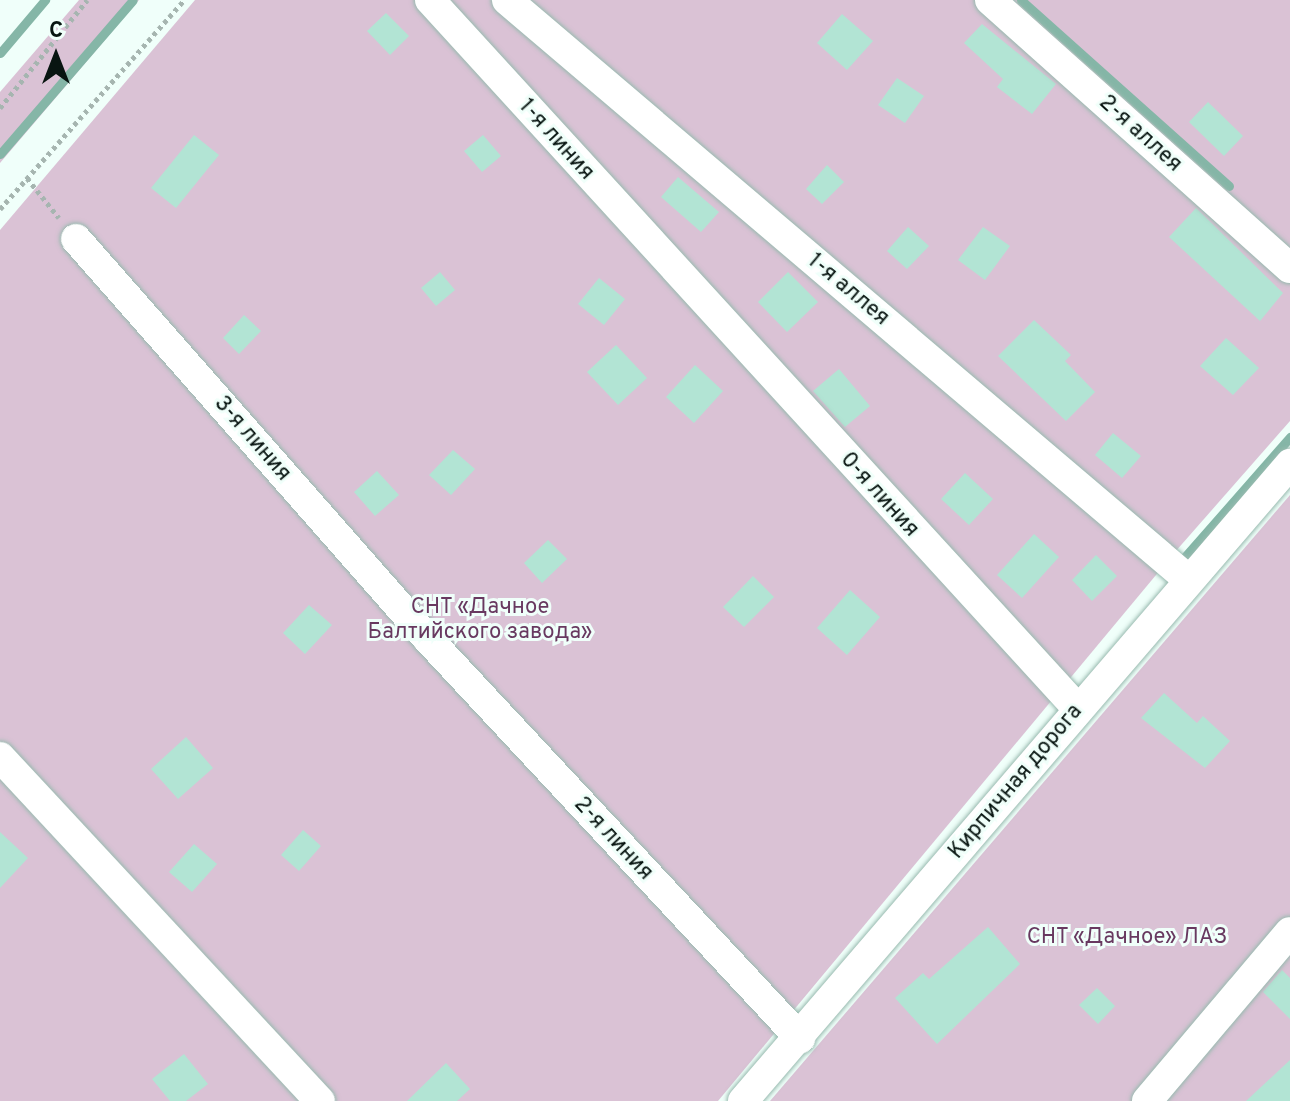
<!DOCTYPE html>
<html>
<head>
<meta charset="utf-8">
<style>
	body { margin:0 }
	#map { position:relative; width:1290px; height:1101px; overflow:hidden; background:#f0fffa; font-family:Overpass,sans-serif }
	div>[style] { position:absolute }
	[style*='--x'] { left:calc(var(--x)*1px); top:calc(var(--y)*1px); width:calc(var(--w)*1px); rotate:calc(var(--a)*1deg) }
	.green>* { inset:0; background:#dac2d5 }
	.stream>* { height:9px; margin:-4.5px; padding:0 4.5px; transform-origin:4.5px; border-radius:4.5px; background:#85b6a7 }
	.building>* { inset:0; background:#b2e4d4 }
	.path>* { height:5px; margin-top:-2.5px; transform-origin:0; background:repeating-linear-gradient(90deg,#a6b5b0 0 4px,transparent 0 8px) }
	.roads { filter:drop-shadow(0 0 2px #98baaf) drop-shadow(0 0 2px #98baaf) }
	.minor>* { height:30px; margin:-15px; padding:0 15px; transform-origin:15px; border-radius:15px; background:#fff }
	span { translate:-50% -50%; white-space:nowrap; text-align:center; line-height:1.15; -webkit-text-stroke:6px #f0fffa; paint-order:stroke }
	.street-label { font-size:22px; color:#081511 }
	.park-label { font-size:22px; color:#683960 }
	.north { position:absolute; left:16px; top:16px; width:80px; height:80px; -webkit-text-stroke:6px #f0fffa; paint-order:stroke; rotate:0deg; font-size:22px; font-weight:700; line-height:32px; text-align:center; color:#081511 }
	.north::after { content:''; display:block; margin:auto; width:28px; height:36px; background:#081511; clip-path:polygon(50% 0,100% 100%,50% 72%,0 100%) }
</style>
</head>
<body>
<div id="map">
	<div class="green">
		<div style="clip-path:polygon(79px 0,139px 0,0 163px,0 92px)"></div>
		<div style="clip-path:polygon(195px 0,491px 0,1161px 569px,718px 1101px,0 1101px,0 230px)"></div>
		<div style="clip-path:polygon(522px 0,1290px 0,1290px 421px,1175px 552px)"></div>
		<div style="clip-path:polygon(1290px 495px,1290px 1101px,770px 1101px)"></div>
	</div>
	<div class="stream">
		<div style="--x:1021;--y:0;--w:279;--a:41.8"></div>
		<div style="--x:0;--y:53;--w:70;--a:-49.7"></div>
		<div style="--x:0;--y:154;--w:203;--a:-49.2"></div>
		<div style="--x:1182;--y:560;--w:164;--a:-48.7"></div>
	</div>
	<div class="building">
		<div style="clip-path:polygon(386px 13px,409px 36px,390px 55px,367px 31px)"></div>
		<div style="clip-path:polygon(842px 14px,873px 41px,847px 70px,817px 43px)"></div>
		<div style="clip-path:polygon(982px 24px,1056px 84px,1032px 114px,997px 87px,1003px 79px,964px 43px)"></div>
		<div style="clip-path:polygon(897px 78px,924px 96px,905px 123px,878px 105px)"></div>
		<div style="clip-path:polygon(1208px 102px,1243px 136px,1224px 156px,1189px 122px)"></div>
		<div style="clip-path:polygon(194px 135px,219px 155px,176px 208px,151px 188px)"></div>
		<div style="clip-path:polygon(483px 135px,501px 156px,482px 172px,464px 151px)"></div>
		<div style="clip-path:polygon(827px 165px,844px 182px,822px 204px,806px 189px)"></div>
		<div style="clip-path:polygon(678px 177px,719px 212px,701px 232px,661px 197px)"></div>
		<div style="clip-path:polygon(1196px 208px,1283px 293px,1260px 321px,1169px 237px)"></div>
		<div style="clip-path:polygon(908px 227px,929px 246px,907px 269px,887px 251px)"></div>
		<div style="clip-path:polygon(983px 227px,1010px 246px,985px 280px,958px 260px)"></div>
		<div style="clip-path:polygon(440px 272px,455px 290px,436px 306px,421px 288px)"></div>
		<div style="clip-path:polygon(788px 272px,818px 302px,787px 332px,758px 302px)"></div>
		<div style="clip-path:polygon(599px 278px,625px 299px,604px 325px,578px 304px)"></div>
		<div style="clip-path:polygon(244px 315px,261px 331px,239px 354px,223px 338px)"></div>
		<div style="clip-path:polygon(1034px 320px,1071px 355px,1065px 361px,1095px 392px,1066px 421px,998px 356px)"></div>
		<div style="clip-path:polygon(1226px 338px,1259px 368px,1233px 395px,1200px 366px)"></div>
		<div style="clip-path:polygon(616px 345px,647px 378px,618px 405px,587px 372px)"></div>
		<div style="clip-path:polygon(695px 365px,723px 391px,694px 423px,666px 397px)"></div>
		<div style="clip-path:polygon(839px 369px,870px 406px,845px 427px,813px 391px)"></div>
		<div style="clip-path:polygon(1113px 433px,1141px 456px,1122px 478px,1095px 455px)"></div>
		<div style="clip-path:polygon(453px 450px,475px 469px,451px 495px,429px 475px)"></div>
		<div style="clip-path:polygon(377px 471px,399px 495px,375px 516px,354px 492px)"></div>
		<div style="clip-path:polygon(965px 473px,993px 499px,969px 525px,941px 499px)"></div>
		<div style="clip-path:polygon(1034px 534px,1059px 557px,1022px 598px,997px 575px)"></div>
		<div style="clip-path:polygon(548px 540px,567px 559px,542px 583px,524px 563px)"></div>
		<div style="clip-path:polygon(1096px 555px,1117px 576px,1092px 601px,1072px 580px)"></div>
		<div style="clip-path:polygon(753px 576px,774px 597px,744px 627px,723px 607px)"></div>
		<div style="clip-path:polygon(850px 590px,880px 617px,847px 655px,817px 628px)"></div>
		<div style="clip-path:polygon(309px 605px,332px 625px,305px 654px,283px 633px)"></div>
		<div style="clip-path:polygon(1164px 693px,1197px 723px,1203px 716px,1230px 741px,1205px 768px,1141px 718px)"></div>
		<div style="clip-path:polygon(186px 737px,213px 768px,178px 799px,151px 769px)"></div>
		<div style="clip-path:polygon(303px 830px,321px 846px,299px 871px,281px 855px)"></div>
		<div style="clip-path:polygon(0 832px,28px 858px,0 888px)"></div>
		<div style="clip-path:polygon(194px 844px,217px 864px,192px 892px,169px 872px)"></div>
		<div style="clip-path:polygon(988px 927px,1020px 964px,937px 1044px,895px 998px,923px 973px,929px 979px)"></div>
		<div style="clip-path:polygon(1282px 970px,1290px 978px,1290px 1019px,1263px 992px)"></div>
		<div style="clip-path:polygon(1097px 988px,1115px 1006px,1098px 1024px,1079px 1005px)"></div>
		<div style="clip-path:polygon(184px 1054px,208px 1084px,186px 1101px,170px 1101px,152px 1079px)"></div>
		<div style="clip-path:polygon(1290px 1060px,1290px 1101px,1246px 1101px)"></div>
		<div style="clip-path:polygon(446px 1063px,470px 1089px,457px 1101px,407px 1101px)"></div>
	</div>
	<div class="path">
		<div style="--x:0;--y:108;--w:139;--a:-51.1"></div>
		<div style="--x:27;--y:178;--w:51;--a:51.3"></div>
		<div style="--x:0;--y:209;--w:278;--a:-48.6"></div>
	</div>
	<div class="roads">
		<div class="minor">
			<div style="--x:430;--y:0;--w:959;--a:47.58"></div>
			<div style="--x:507;--y:0;--w:895;--a:40.38"></div>
			<div style="--x:990;--y:0;--w:402;--a:41.8"></div>
			<div style="--x:76;--y:239;--w:533;--a:48.65"></div>
			<div style="--x:428;--y:639;--w:546;--a:47.01"></div>
			<div style="--x:0;--y:757;--w:470;--a:47.1"></div>
			<div style="--x:743;--y:1101;--w:840;--a:-49.35"></div>
			<div style="--x:1147;--y:1101;--w:221;--a:-49.8"></div>
		</div>
	</div>
	<div class="street-label">
		<span style="left:1140px;top:134px;rotate:42deg">2-я аллея</span>
		<span style="left:556px;top:140px;rotate:48deg">1-я линия</span>
		<span style="left:848px;top:290px;rotate:40deg">1-я аллея</span>
		<span style="left:252px;top:439px;rotate:49deg">3-я линия</span>
		<span style="left:879px;top:495px;rotate:48deg">0-я линия</span>
		<span style="left:1016px;top:782px;rotate:-50deg">Кирпичная дорога</span>
		<span style="left:613px;top:839px;rotate:47deg">2-я линия</span>
	</div>
	<div class="park-label">
		<span style="left:480px;top:620px">СНТ «Дачное<br>Балтийского завода»</span>
		<span style="left:1127px;top:938px">СНТ «Дачное» ЛАЗ</span>
	</div>
	<div class="north">С</div>
</div>
</body>
</html>
